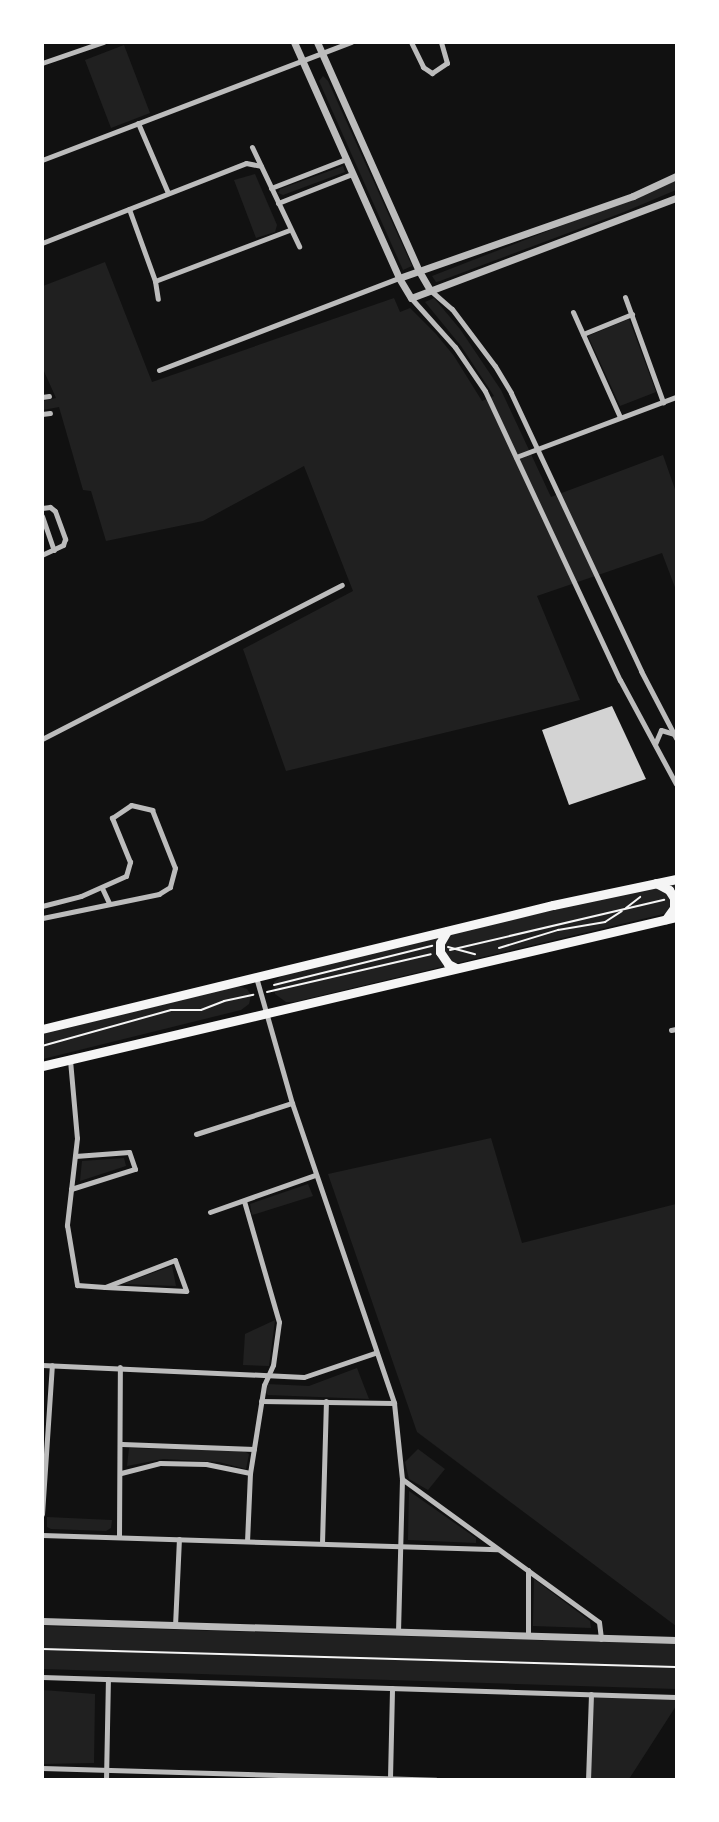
<!DOCTYPE html>
<html>
<head>
<meta charset="utf-8">
<style>
	body { margin:0 }
	#map { position:relative; width:719px; height:1822px; overflow:hidden; background:#111; font-family:Cabin,sans-serif }
	div>[style] { position:absolute }
	[style*='--x'] { left:calc(var(--x)*1px); top:calc(var(--y)*1px); width:calc(var(--w)*1px); rotate:calc(var(--a)*1deg) }
	.green>* { inset:0; background:#202020 }
	.building>* { inset:0; background:#d3d3d3 }
	.path>* { height:2px; margin:-1px; padding:0 1px; transform-origin:1px; border-radius:1px; background:#f5f5f5 }
	.minor>* { height:5px; margin:-2.5px; padding:0 2.5px; transform-origin:2.5px; border-radius:2.5px; background:#bcbcbc }
	.tertiary>* { height:7px; margin:-3.5px; padding:0 3.5px; transform-origin:3.5px; border-radius:3.5px; background:#bcbcbc }
	.secondary>* { height:9px; margin:-4.5px; padding:0 4.5px; transform-origin:4.5px; border-radius:4.5px; background:#f5f5f5 }
	span { translate:-50% -50%; white-space:nowrap; text-align:center; line-height:1.15; -webkit-text-stroke:4px #fff; paint-order:stroke }
	.frame { position:absolute; inset:0; border:44px solid #fff; pointer-events:none }
</style>
</head>
<body>
<div id="map">
	<div class="green">
		<div style="clip-path:polygon(124px 45px,150px 113px,111px 128px,85px 60px)"></div>
		<div style="clip-path:polygon(323px 76px,328px 81px,412px 266px,403px 270px,319px 81px)"></div>
		<div style="clip-path:polygon(343px 166px,345px 172px,283px 195px,278px 193px,280px 189px)"></div>
		<div style="clip-path:polygon(255px 174px,277px 225px,275px 232px,256px 238px,234px 180px)"></div>
		<div style="clip-path:polygon(676px 181px,676px 190px,624px 212px,440px 281px,436px 282px,432px 276px)"></div>
		<div style="clip-path:polygon(105px 262px,152px 382px,394px 298px,400px 312px,410px 308px,436px 334px,454px 356px,482px 401px,494px 396px,461px 346px,425px 302px,434px 298px,460px 329px,501px 390px,551px 497px,663px 455px,676px 492px,676px 590px,662px 553px,537px 596px,580px 700px,286px 771px,243px 649px,353px 591px,304px 466px,203px 521px,106px 541px,91px 491px,83px 490px,59px 407px,43px 410px,43px 401px,56px 398px,43px 369px,43px 286px)"></div>
		<div style="clip-path:polygon(629px 319px,656px 392px,620px 406px,588px 336px)"></div>
		<div style="clip-path:polygon(676px 881px,676px 911px,294px 1002px,286px 1002px,275px 994px,274px 982px,284px 974px)"></div>
		<div style="clip-path:polygon(238px 986px,247px 989px,251px 995px,249px 1004px,241px 1010px,43px 1059px,42px 1034px)"></div>
		<div style="clip-path:polygon(491px 1138px,522px 1243px,676px 1204px,676px 1626px,417px 1432px,328px 1174px)"></div>
		<div style="clip-path:polygon(124px 1158px,126px 1166px,80px 1181px,82px 1161px)"></div>
		<div style="clip-path:polygon(308px 1184px,313px 1196px,252px 1215px,250px 1204px)"></div>
		<div style="clip-path:polygon(172px 1266px,176px 1286px,122px 1284px)"></div>
		<div style="clip-path:polygon(275px 1320px,269px 1366px,243px 1365px,245px 1334px)"></div>
		<div style="clip-path:polygon(357px 1368px,369px 1399px,268px 1395px,265px 1392px,267px 1384px,309px 1386px)"></div>
		<div style="clip-path:polygon(129px 1448px,244px 1451px,249px 1454px,246px 1469px,219px 1462px,163px 1459px,127px 1466px)"></div>
		<div style="clip-path:polygon(418px 1449px,445px 1469px,428px 1490px,409px 1479px,405px 1462px)"></div>
		<div style="clip-path:polygon(409px 1491px,476px 1538px,476px 1543px,408px 1540px)"></div>
		<div style="clip-path:polygon(47px 1517px,112px 1520px,111px 1528px,106px 1531px,51px 1529px,47px 1527px)"></div>
		<div style="clip-path:polygon(534px 1579px,590px 1621px,591px 1628px,533px 1626px)"></div>
		<div style="clip-path:polygon(43px 1626px,676px 1644px,676px 1689px,43px 1669px)"></div>
		<div style="clip-path:polygon(43px 1690px,95px 1694px,94px 1763px,43px 1764px)"></div>
		<div style="clip-path:polygon(591px 1694px,676px 1697px,676px 1706px,629px 1779px,588px 1780px)"></div>
	</div>
	<div class="building">
		<div style="clip-path:polygon(612px 706px,646px 779px,569px 805px,542px 730px)"></div>
	</div>
	<div class="path">
		<div style="--x:626;--y:908;--w:18;--a:-38"></div>
		<div style="--x:448;--y:947;--w:28;--a:15"></div>
		<div style="--x:499;--y:948;--w:62;--a:-17"></div>
		<div style="--x:558;--y:930;--w:48;--a:-9.7"></div>
		<div style="--x:605;--y:922;--w:20;--a:-33"></div>
		<div style="--x:450;--y:950;--w:220;--a:-13.2"></div>
		<div style="--x:274;--y:985;--w:163;--a:-13.9"></div>
		<div style="--x:267;--y:992;--w:168;--a:-13"></div>
		<div style="--x:42;--y:1046;--w:134;--a:-15.6"></div>
		<div style="--x:171;--y:1010;--w:30;--a:0"></div>
		<div style="--x:201;--y:1010;--w:25;--a:-21"></div>
		<div style="--x:224;--y:1001;--w:30;--a:-12"></div>
		<div style="--x:42;--y:1649;--w:634;--a:1.63"></div>
	</div>
	<div class="minor">
		<div style="--x:411;--y:42;--w:28;--a:64"></div>
		<div style="--x:423;--y:67;--w:11;--a:34"></div>
		<div style="--x:432;--y:73;--w:18;--a:-34"></div>
		<div style="--x:447;--y:63;--w:22;--a:-106"></div>
		<div style="--x:42;--y:63;--w:65;--a:-19"></div>
		<div style="--x:138;--y:123;--w:76;--a:66.8"></div>
		<div style="--x:252;--y:147;--w:110;--a:64.6"></div>
		<div style="--x:42;--y:160;--w:331;--a:-20.9"></div>
		<div style="--x:271;--y:188;--w:80;--a:-21.1"></div>
		<div style="--x:278;--y:203;--w:79;--a:-21.4"></div>
		<div style="--x:129;--y:209;--w:77;--a:70.1"></div>
		<div style="--x:155;--y:281;--w:18;--a:81"></div>
		<div style="--x:42;--y:243;--w:219;--a:-21.4"></div>
		<div style="--x:246;--y:163;--w:15;--a:11"></div>
		<div style="--x:155;--y:281;--w:143;--a:-20.8"></div>
		<div style="--x:430;--y:290;--w:29;--a:41"></div>
		<div style="--x:452;--y:309;--w:71;--a:53"></div>
		<div style="--x:495;--y:366;--w:31;--a:59"></div>
		<div style="--x:511;--y:393;--w:307;--a:64.9"></div>
		<div style="--x:641;--y:671;--w:76;--a:62.4"></div>
		<div style="--x:625;--y:297;--w:112;--a:70.1"></div>
		<div style="--x:411;--y:298;--w:66;--a:48.1"></div>
		<div style="--x:455;--y:347;--w:53;--a:55.7"></div>
		<div style="--x:485;--y:391;--w:319;--a:65"></div>
		<div style="--x:620;--y:680;--w:118;--a:61.7"></div>
		<div style="--x:573;--y:312;--w:115;--a:65.9"></div>
		<div style="--x:583;--y:334;--w:53;--a:-22.2"></div>
		<div style="--x:159;--y:370;--w:257;--a:-21"></div>
		<div style="--x:42;--y:397;--w:7;--a:-8"></div>
		<div style="--x:42;--y:414;--w:8;--a:-7"></div>
		<div style="--x:516;--y:457;--w:171;--a:-20.6"></div>
		<div style="--x:42;--y:508;--w:8;--a:-7"></div>
		<div style="--x:50;--y:507;--w:6;--a:39"></div>
		<div style="--x:55;--y:511;--w:30;--a:70"></div>
		<div style="--x:65;--y:539;--w:6;--a:108"></div>
		<div style="--x:63;--y:545;--w:23;--a:155"></div>
		<div style="--x:42;--y:516;--w:36;--a:71"></div>
		<div style="--x:42;--y:739;--w:337;--a:-27.2"></div>
		<div style="--x:655;--y:744;--w:15;--a:-67"></div>
		<div style="--x:661;--y:730;--w:14;--a:17"></div>
		<div style="--x:102;--y:888;--w:17;--a:65"></div>
		<div style="--x:42;--y:906;--w:40;--a:-14.4"></div>
		<div style="--x:81;--y:896;--w:49;--a:-24"></div>
		<div style="--x:126;--y:876;--w:15;--a:-74"></div>
		<div style="--x:130;--y:862;--w:48;--a:-112.2"></div>
		<div style="--x:112;--y:818;--w:23;--a:-34"></div>
		<div style="--x:131;--y:805;--w:22;--a:13"></div>
		<div style="--x:152;--y:810;--w:62;--a:68.4"></div>
		<div style="--x:175;--y:868;--w:20;--a:105"></div>
		<div style="--x:170;--y:887;--w:13;--a:148"></div>
		<div style="--x:159;--y:894;--w:119;--a:168.4"></div>
		<div style="--x:256;--y:977;--w:131;--a:74.1"></div>
		<div style="--x:292;--y:1103;--w:317;--a:71.2"></div>
		<div style="--x:394;--y:1403;--w:76;--a:84"></div>
		<div style="--x:402;--y:1479;--w:153;--a:91.5"></div>
		<div style="--x:671;--y:1030;--w:5;--a:-11"></div>
		<div style="--x:70;--y:1060;--w:78;--a:84.9"></div>
		<div style="--x:77;--y:1138;--w:88;--a:96.6"></div>
		<div style="--x:67;--y:1225;--w:61;--a:80.5"></div>
		<div style="--x:77;--y:1285;--w:28;--a:4"></div>
		<div style="--x:105;--y:1287;--w:75;--a:-21.1"></div>
		<div style="--x:175;--y:1260;--w:33;--a:70"></div>
		<div style="--x:186;--y:1291;--w:81;--a:-177.2"></div>
		<div style="--x:196;--y:1134;--w:101;--a:-17.9"></div>
		<div style="--x:71;--y:1189;--w:67;--a:-17.4"></div>
		<div style="--x:135;--y:1169;--w:18;--a:-109"></div>
		<div style="--x:129;--y:1152;--w:54;--a:175.8"></div>
		<div style="--x:244;--y:1201;--w:126;--a:73.9"></div>
		<div style="--x:279;--y:1322;--w:43;--a:97.9"></div>
		<div style="--x:273;--y:1365;--w:22;--a:114"></div>
		<div style="--x:264;--y:1385;--w:89;--a:99"></div>
		<div style="--x:250;--y:1473;--w:68;--a:92.5"></div>
		<div style="--x:210;--y:1212;--w:111;--a:-19.4"></div>
		<div style="--x:42;--y:1365;--w:262;--a:2.6"></div>
		<div style="--x:304;--y:1377;--w:75;--a:-18.7"></div>
		<div style="--x:261;--y:1401;--w:133;--a:0.9"></div>
		<div style="--x:122;--y:1444;--w:132;--a:2.2"></div>
		<div style="--x:121;--y:1473;--w:40;--a:-14.4"></div>
		<div style="--x:160;--y:1463;--w:46;--a:1.2"></div>
		<div style="--x:206;--y:1464;--w:45;--a:11.6"></div>
		<div style="--x:402;--y:1479;--w:243;--a:36"></div>
		<div style="--x:599;--y:1622;--w:17;--a:83"></div>
		<div style="--x:42;--y:1514;--w:149;--a:-86.2"></div>
		<div style="--x:42;--y:1535;--w:456;--a:1.8"></div>
		<div style="--x:119;--y:1537;--w:170;--a:-89.7"></div>
		<div style="--x:322;--y:1543;--w:142;--a:-88.4"></div>
		<div style="--x:528;--y:1570;--w:65;--a:90"></div>
		<div style="--x:175;--y:1626;--w:87;--a:-87.4"></div>
		<div style="--x:42;--y:1677;--w:634;--a:1.81"></div>
		<div style="--x:42;--y:1768;--w:394;--a:1.7"></div>
		<div style="--x:390;--y:1778;--w:90;--a:-88.7"></div>
		<div style="--x:106;--y:1780;--w:101;--a:-88.9"></div>
		<div style="--x:588;--y:1780;--w:86;--a:-88"></div>
	</div>
	<div class="tertiary">
		<div style="--x:294;--y:42;--w:258;--a:66"></div>
		<div style="--x:399;--y:278;--w:23;--a:59"></div>
		<div style="--x:411;--y:298;--w:283;--a:-20.7"></div>
		<div style="--x:317;--y:42;--w:251;--a:66"></div>
		<div style="--x:419;--y:271;--w:22;--a:60"></div>
		<div style="--x:399;--y:278;--w:248;--a:-19.3"></div>
		<div style="--x:633;--y:196;--w:47;--a:-24.9"></div>
		<div style="--x:42;--y:1621;--w:634;--a:1.72"></div>
	</div>
	<div class="secondary">
		<div style="--x:656;--y:883;--w:15;--a:28"></div>
		<div style="--x:669;--y:890;--w:9;--a:58"></div>
		<div style="--x:674;--y:898;--w:10;--a:90"></div>
		<div style="--x:674;--y:908;--w:14;--a:126"></div>
		<div style="--x:447;--y:931;--w:14;--a:120"></div>
		<div style="--x:440;--y:943;--w:9;--a:90"></div>
		<div style="--x:440;--y:952;--w:14;--a:56"></div>
		<div style="--x:448;--y:964;--w:9;--a:27"></div>
		<div style="--x:42;--y:1029;--w:526;--a:-13.64"></div>
		<div style="--x:553;--y:905;--w:126;--a:-11.9"></div>
		<div style="--x:42;--y:1066;--w:651;--a:-13.23"></div>
	</div>
	<div class="frame"></div>
</div>
</body>
</html>
